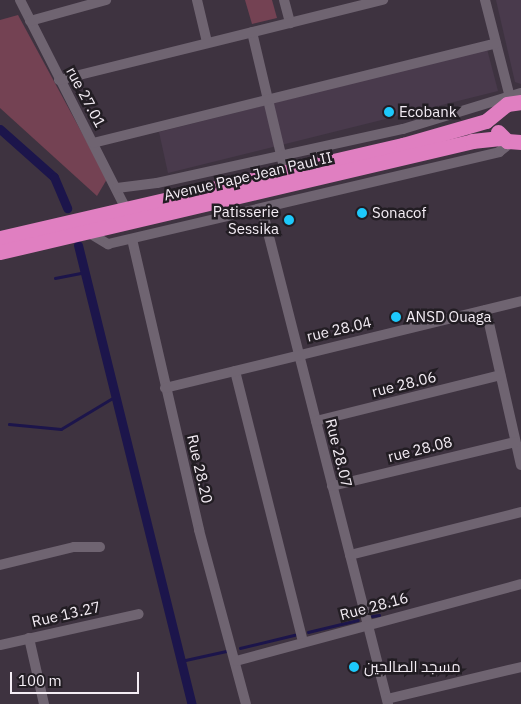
<!DOCTYPE html>
<html>
<head>
<meta charset="utf-8">
<style>
	body { margin:0 }
	#map { position:relative; width:521px; height:704px; overflow:hidden; background:#3e3340; font-family:"IBM Plex Sans",Cairo,sans-serif }
	div>[style] { position:absolute }
	[style*='--x'] { left:calc(var(--x)*1px); top:calc(var(--y)*1px); width:calc(var(--w)*1px); rotate:calc(var(--a)*1deg) }
	.built>* { inset:0; background:#493a4c }
	.green>* { inset:0; background:#744253 }
	.stream>* { height:2.5px; margin:-1.25px; padding:0 1.25px; transform-origin:1.25px; border-radius:1.25px; background:#1c154b }
	.canal>* { height:9px; margin:-4.5px; padding:0 4.5px; transform-origin:4.5px; border-radius:4.5px; background:#1c154b }
	.minor>* { height:10px; margin:-5px; padding:0 5px; transform-origin:5px; border-radius:5px; background:#6f6471 }
	.highway>* { height:15px; margin:-7.5px; padding:0 7.5px; transform-origin:7.5px; border-radius:7.5px; background:#e07fc1 }
	.dots>* { width:14px; height:14px; translate:-50% -50%; box-sizing:border-box; border:2px solid #221d23; border-radius:50% }
	span { translate:-50% -50%; white-space:nowrap; text-align:center; line-height:1.15; -webkit-text-stroke:5px #221d23; paint-order:stroke }
	.street-label { font-size:15px; color:#f4edf5 }
	.poi-label { font-size:15px; color:#f4edf5 }
	.left { translate:0 -50%; text-align:left }
	.right { translate:-100% -50%; text-align:right }
	.scale { position:absolute; left:10px; top:672px; width:129px; height:22px; box-sizing:border-box; border:2px solid #f4edf5; border-top:0; padding-left:6px; font-size:15px; line-height:18px; white-space:nowrap; color:#f4edf5; -webkit-text-stroke:4px #221d23; paint-order:stroke }
</style>
</head>
<body>
<div id="map">
	<div class="built">
		<div style="clip-path:polygon(496px 0,521px 0,521px 84px,515px 82px)"></div>
		<div style="clip-path:polygon(487px 49px,498px 91px,168px 173px,159px 132px)"></div>
	</div>
	<div class="green">
		<div style="clip-path:polygon(245px 0,272px 0,277px 18px,252px 24px)"></div>
		<div style="clip-path:polygon(18px 15px,107px 179px,97px 196px,0 108px,0 20px)"></div>
	</div>
	<div class="stream">
		<div style="--x:55;--y:278;--w:31;--a:-11"></div>
		<div style="--x:9;--y:424;--w:52;--a:5.5"></div>
		<div style="--x:61;--y:429;--w:64;--a:-31"></div>
		<div style="--x:372;--y:616;--w:7;--a:-8"></div>
		<div style="--x:308;--y:632;--w:51;--a:-13.5"></div>
		<div style="--x:240;--y:648;--w:56;--a:-13.5"></div>
		<div style="--x:181;--y:661;--w:46;--a:-12.5"></div>
	</div>
	<div class="canal">
		<div style="--x:0;--y:129;--w:72;--a:41.6"></div>
		<div style="--x:54;--y:177;--w:34;--a:67"></div>
		<div style="--x:78;--y:245;--w:473;--a:76.1"></div>
	</div>
	<div class="minor">
		<div style="--x:20;--y:0;--w:232;--a:63.1"></div>
		<div style="--x:197;--y:0;--w:43;--a:76.6"></div>
		<div style="--x:284;--y:0;--w:24;--a:75"></div>
		<div style="--x:485;--y:0;--w:104;--a:75.6"></div>
		<div style="--x:30;--y:21;--w:79;--a:-15.4"></div>
		<div style="--x:252;--y:32;--w:144;--a:76.7"></div>
		<div style="--x:59;--y:80;--w:334;--a:-13.9"></div>
		<div style="--x:93;--y:143;--w:415;--a:-13.9"></div>
		<div style="--x:117;--y:188;--w:40;--a:-7.1"></div>
		<div style="--x:157;--y:183;--w:252;--a:-12.4"></div>
		<div style="--x:403;--y:129;--w:123;--a:-17"></div>
		<div style="--x:262;--y:209;--w:511;--a:75.72"></div>
		<div style="--x:86;--y:231;--w:26;--a:31"></div>
		<div style="--x:108;--y:244;--w:402;--a:-13.2"></div>
		<div style="--x:499;--y:152;--w:16;--a:-38"></div>
		<div style="--x:132;--y:239;--w:299;--a:77"></div>
		<div style="--x:199;--y:530;--w:180;--a:74.9"></div>
		<div style="--x:486;--y:310;--w:159;--a:77.3"></div>
		<div style="--x:235;--y:371;--w:279;--a:75.9"></div>
		<div style="--x:165;--y:388;--w:366;--a:-13.7"></div>
		<div style="--x:316;--y:421;--w:190;--a:-14"></div>
		<div style="--x:332;--y:486;--w:188;--a:-13.5"></div>
		<div style="--x:350;--y:555;--w:176;--a:-14.1"></div>
		<div style="--x:0;--y:565;--w:76;--a:-13.7"></div>
		<div style="--x:74;--y:547;--w:26;--a:0"></div>
		<div style="--x:29;--y:638;--w:68;--a:77.2"></div>
		<div style="--x:0;--y:645;--w:142;--a:-12.6"></div>
		<div style="--x:236;--y:661;--w:295;--a:-15.1"></div>
		<div style="--x:387;--y:699;--w:138;--a:-13.4"></div>
	</div>
	<div class="highway">
		<div style="--x:498;--y:132;--w:13;--a:45"></div>
		<div style="--x:507;--y:141;--w:14;--a:4"></div>
		<div style="--x:0;--y:238;--w:414;--a:-13"></div>
		<div style="--x:403;--y:145;--w:86;--a:-16.1"></div>
		<div style="--x:486;--y:121;--w:27;--a:-39"></div>
		<div style="--x:507;--y:104;--w:14;--a:-8"></div>
		<div style="--x:0;--y:252;--w:485;--a:-13.2"></div>
		<div style="--x:472;--y:141;--w:31;--a:-6"></div>
	</div>
	<div class="dots">
		<div style="left:389px;top:112px;background:#1dc9fc"></div>
		<div style="left:362px;top:213px;background:#1dc9fc"></div>
		<div style="left:289px;top:220px;background:#1dc9fc"></div>
		<div style="left:396px;top:317px;background:#1dc9fc"></div>
		<div style="left:354px;top:667px;background:#1dc9fc"></div>
	</div>
	<div class="street-label">
		<span style="left:86px;top:97px;rotate:62deg">rue 27.01</span>
		<span style="left:248px;top:176px;rotate:-13deg">Avenue Pape Jean Paul II</span>
		<span style="left:339px;top:329px;rotate:-13deg">rue 28.04</span>
		<span style="left:404px;top:384px;rotate:-14deg">rue 28.06</span>
		<span style="left:420px;top:449px;rotate:-14deg">rue 28.08</span>
		<span style="left:339px;top:453px;rotate:76deg">Rue 28.07</span>
		<span style="left:200px;top:469px;rotate:77deg">Rue 28.20</span>
		<span style="left:374px;top:606px;rotate:-15deg">Rue 28.16</span>
		<span style="left:66px;top:614px;rotate:-13deg">Rue 13.27</span>
	</div>
	<div class="poi-label">
		<span class="left" style="left:399px;top:112px">Ecobank</span>
		<span class="right" style="left:279px;top:220px">Patisserie<br>Sessika</span>
		<span class="left" style="left:372px;top:213px">Sonacof</span>
		<span class="left" style="left:406px;top:317px">ANSD Ouaga</span>
		<span class="left" style="left:364px;top:667px">مسجد الصالحين</span>
	</div>
	<div class="scale">100 m</div>
</div>
</body>
</html>
